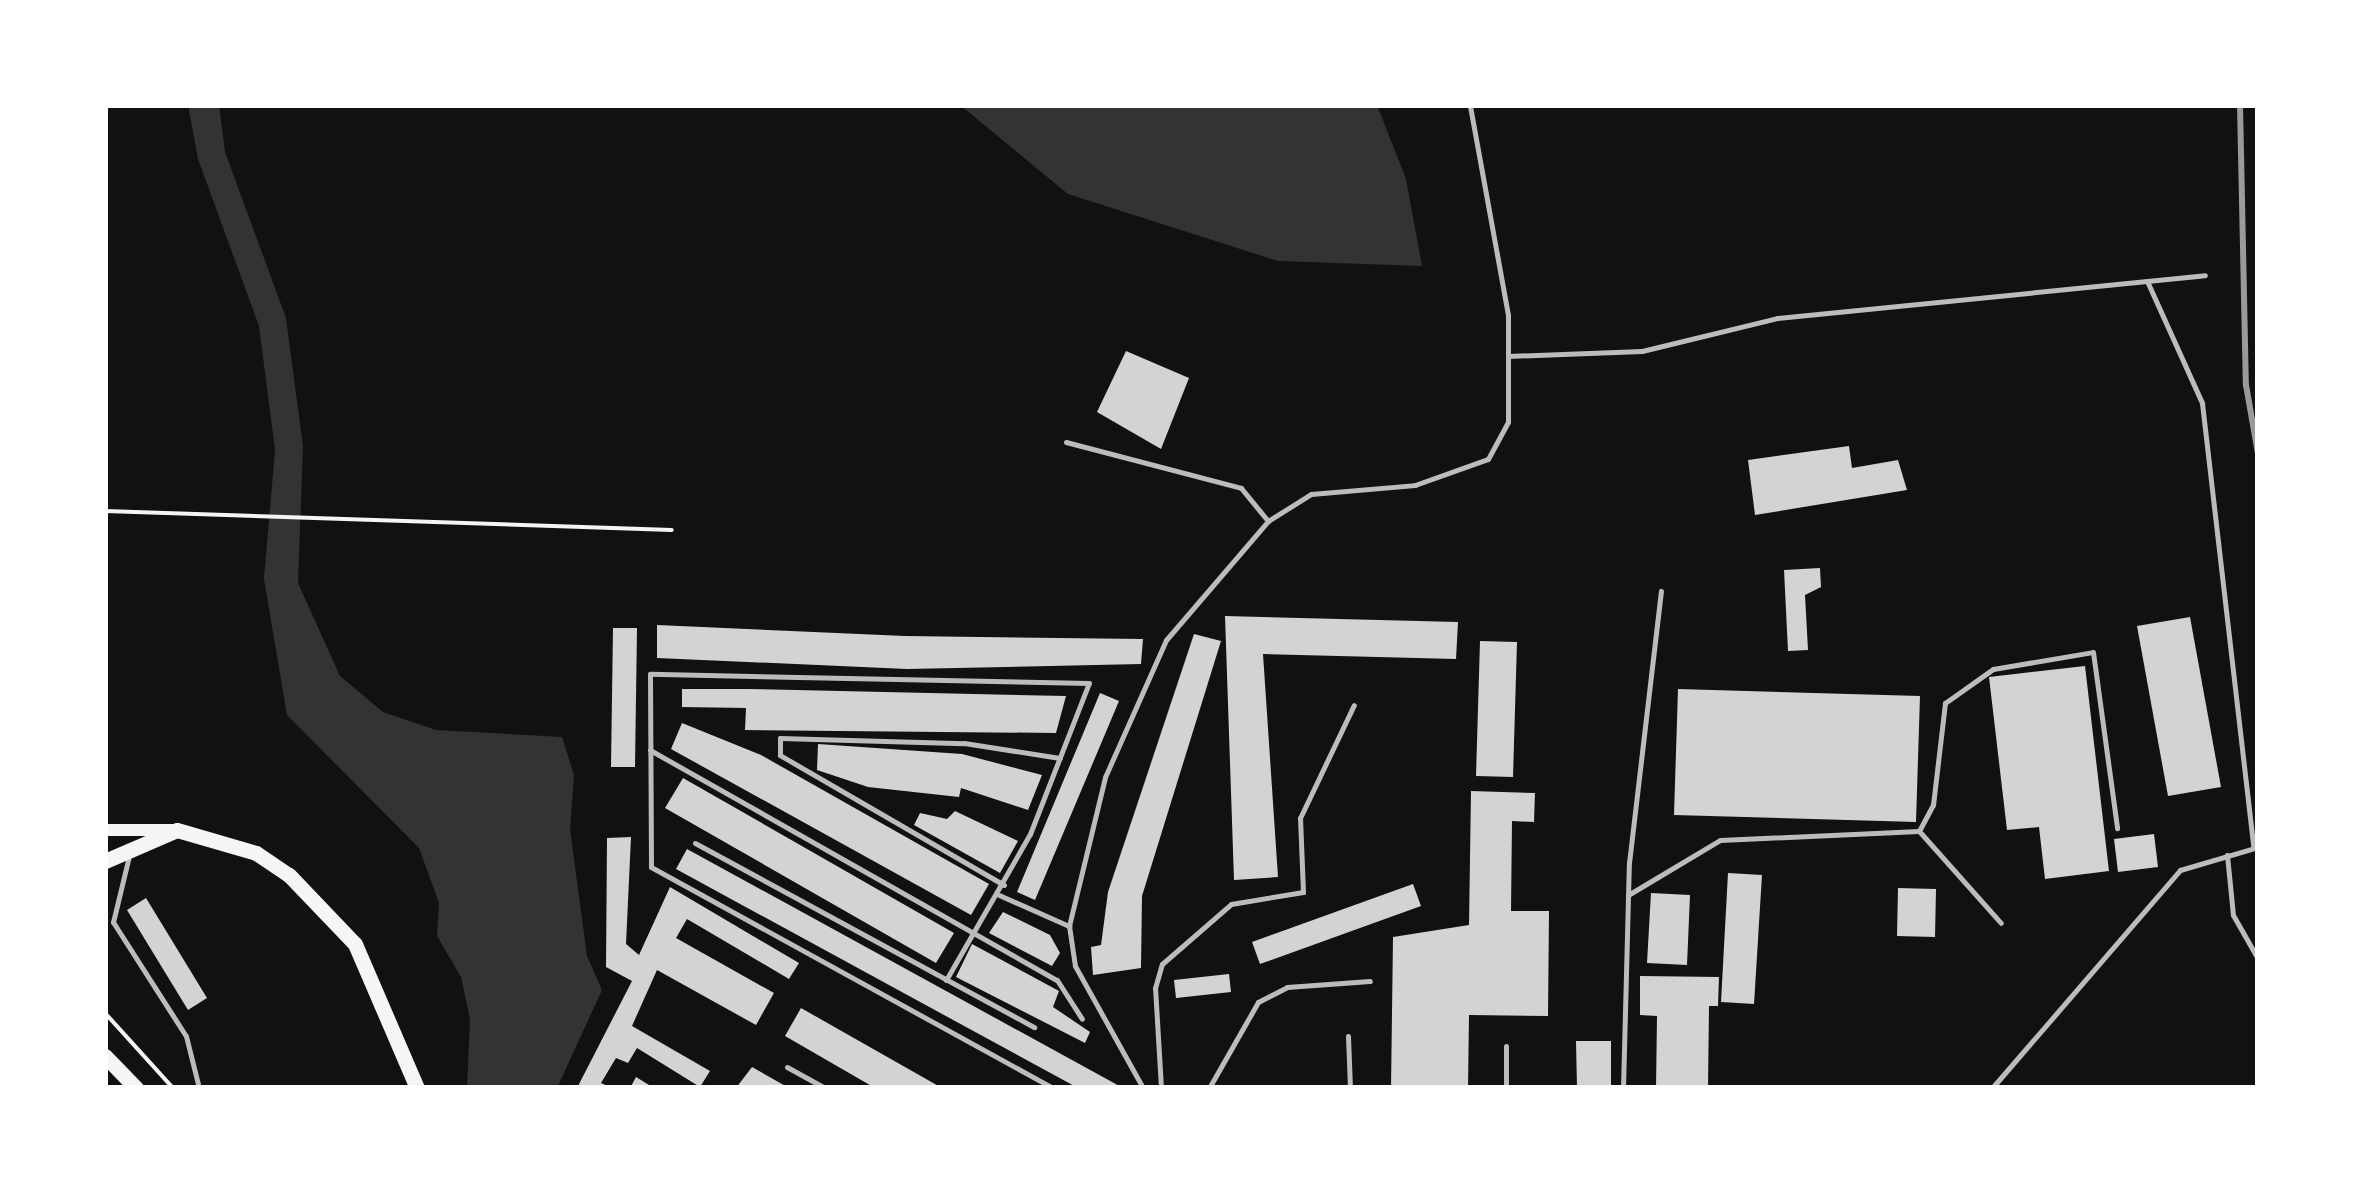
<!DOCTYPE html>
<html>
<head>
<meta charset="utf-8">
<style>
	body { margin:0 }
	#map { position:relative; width:2363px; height:1193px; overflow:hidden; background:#111; font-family:Montserrat,sans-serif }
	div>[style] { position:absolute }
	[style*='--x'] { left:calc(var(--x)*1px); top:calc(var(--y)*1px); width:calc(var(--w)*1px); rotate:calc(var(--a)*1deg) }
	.water>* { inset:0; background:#333 }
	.building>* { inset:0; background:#d3d3d3 }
	.path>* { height:4px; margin:-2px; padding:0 2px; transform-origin:2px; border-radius:2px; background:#f5f5f5 }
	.service>* { height:5px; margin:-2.5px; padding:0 2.5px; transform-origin:2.5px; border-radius:2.5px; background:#bcbcbc }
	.secondary>* { height:12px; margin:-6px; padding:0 6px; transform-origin:6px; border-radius:6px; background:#f5f5f5 }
	.trunk>* { height:15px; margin:-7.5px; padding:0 7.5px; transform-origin:7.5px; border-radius:7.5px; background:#f5f5f5 }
	.rail>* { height:6px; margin:-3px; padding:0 3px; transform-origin:3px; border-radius:3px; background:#9a9a9a }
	span { translate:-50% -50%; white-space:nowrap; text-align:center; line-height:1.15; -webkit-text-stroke:9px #fff; paint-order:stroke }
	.frame { position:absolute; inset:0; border:108px solid #fff; pointer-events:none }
</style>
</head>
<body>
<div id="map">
	<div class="water">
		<div style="clip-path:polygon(188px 105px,219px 105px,225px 152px,286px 318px,303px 446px,298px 583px,340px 676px,383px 712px,436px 730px,562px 737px,574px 775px,570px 829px,587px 956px,602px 990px,557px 1088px,467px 1088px,470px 1019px,461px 977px,437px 936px,439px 903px,419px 848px,287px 715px,264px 579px,275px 450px,259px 326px,198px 159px)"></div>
		<div style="clip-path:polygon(960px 105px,1377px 105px,1406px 179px,1422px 266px,1278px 261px,1068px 194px)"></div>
	</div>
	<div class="building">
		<div style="clip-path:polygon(1126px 351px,1189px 378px,1161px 449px,1097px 412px)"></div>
		<div style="clip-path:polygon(1849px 446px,1852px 468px,1898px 460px,1907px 490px,1755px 515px,1748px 460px)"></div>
		<div style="clip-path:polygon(1820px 568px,1821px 587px,1805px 595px,1808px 650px,1788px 651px,1784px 570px)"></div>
		<div style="clip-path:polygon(1225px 616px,1458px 622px,1456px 659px,1263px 654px,1278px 877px,1234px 880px)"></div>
		<div style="clip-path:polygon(2190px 617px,2221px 787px,2168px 796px,2137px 626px)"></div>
		<div style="clip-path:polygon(657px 625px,905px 636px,1143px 639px,1141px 664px,907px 669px,657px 658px)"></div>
		<div style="clip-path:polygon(613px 628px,637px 628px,635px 767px,611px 767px)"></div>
		<div style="clip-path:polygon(1194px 634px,1221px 641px,1142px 896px,1141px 968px,1093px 975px,1091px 947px,1101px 945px,1108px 892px)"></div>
		<div style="clip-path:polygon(1480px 641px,1517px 642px,1513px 777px,1476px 776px)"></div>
		<div style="clip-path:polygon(2085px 666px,2109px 871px,2045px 879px,2039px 827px,2007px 830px,1989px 677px)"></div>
		<div style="clip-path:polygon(682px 689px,747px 689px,1066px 696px,1056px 733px,745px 730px,746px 708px,682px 707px)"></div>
		<div style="clip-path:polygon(1678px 689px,1920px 696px,1916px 822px,1674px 815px)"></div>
		<div style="clip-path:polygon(1100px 693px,1119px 701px,1035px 900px,1017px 892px)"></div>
		<div style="clip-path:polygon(682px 723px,761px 755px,989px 884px,971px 915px,671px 749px)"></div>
		<div style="clip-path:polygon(818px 744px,962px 754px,1042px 775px,1028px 810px,961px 788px,959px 797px,868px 787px,817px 770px)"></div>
		<div style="clip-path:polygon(683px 778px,954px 933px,936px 963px,665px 808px)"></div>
		<div style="clip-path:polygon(1471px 791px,1535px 793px,1534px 822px,1512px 821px,1511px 911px,1549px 911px,1548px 1016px,1469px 1015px,1468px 1088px,1391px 1088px,1393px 937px,1469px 925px)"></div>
		<div style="clip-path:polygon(955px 811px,1018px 841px,1000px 873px,914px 825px,920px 813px,947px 819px)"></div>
		<div style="clip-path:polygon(2154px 834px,2158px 867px,2118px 872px,2114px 839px)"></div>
		<div style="clip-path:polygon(631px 837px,626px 944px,639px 955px,670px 887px,799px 963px,789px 979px,687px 919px,676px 938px,774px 993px,756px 1025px,657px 970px,632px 1026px,710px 1071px,700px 1087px,637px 1048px,628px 1063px,616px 1058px,601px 1083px,612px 1088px,577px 1088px,632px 981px,606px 967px,607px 838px)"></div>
		<div style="clip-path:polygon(687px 849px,1123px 1088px,1078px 1088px,676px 869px)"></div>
		<div style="clip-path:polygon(1728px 873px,1762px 875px,1754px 1004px,1721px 1002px)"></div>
		<div style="clip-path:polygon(1413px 884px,1421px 906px,1260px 964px,1252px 942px)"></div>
		<div style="clip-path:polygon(1898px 888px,1936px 889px,1935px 937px,1897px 936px)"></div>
		<div style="clip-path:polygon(1651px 893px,1690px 895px,1687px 965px,1647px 963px)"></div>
		<div style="clip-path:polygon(146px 898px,207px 998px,188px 1010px,127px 910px)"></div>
		<div style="clip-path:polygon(1003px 912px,1050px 935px,1060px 953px,1052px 966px,989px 933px)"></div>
		<div style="clip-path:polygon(972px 944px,1059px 991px,1053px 1007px,1090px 1032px,1085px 1043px,956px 977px)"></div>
		<div style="clip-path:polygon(1229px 974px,1231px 992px,1176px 998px,1174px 980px)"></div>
		<div style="clip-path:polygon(1640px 976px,1719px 977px,1718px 1006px,1709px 1006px,1708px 1088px,1656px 1088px,1657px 1016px,1640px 1015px)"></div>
		<div style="clip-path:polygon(801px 1008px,942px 1088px,875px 1088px,785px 1036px)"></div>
		<div style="clip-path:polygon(1576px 1041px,1611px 1041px,1611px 1088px,1577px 1088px)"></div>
		<div style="clip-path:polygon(752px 1067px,789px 1088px,736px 1088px)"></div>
		<div style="clip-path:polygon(636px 1077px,654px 1088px,630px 1088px)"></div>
	</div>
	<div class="path">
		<div style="--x:105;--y:511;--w:567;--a:1.92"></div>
		<div style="--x:105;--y:1013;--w:101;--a:47.8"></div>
	</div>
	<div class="service">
		<div style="--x:2147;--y:281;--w:134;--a:65.7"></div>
		<div style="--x:2202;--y:403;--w:447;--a:83.4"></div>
		<div style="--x:1508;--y:356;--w:134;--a:-2.1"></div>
		<div style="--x:1642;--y:351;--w:139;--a:-13.7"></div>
		<div style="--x:1777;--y:318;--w:430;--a:-5.7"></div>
		<div style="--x:1066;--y:442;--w:181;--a:14.7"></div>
		<div style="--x:1241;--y:488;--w:43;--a:50.7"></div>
		<div style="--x:650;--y:750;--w:467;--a:29.5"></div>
		<div style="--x:1057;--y:980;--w:46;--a:57.3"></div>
		<div style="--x:1919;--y:831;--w:123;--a:48.3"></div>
		<div style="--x:695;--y:843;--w:386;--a:28.5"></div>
		<div style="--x:2227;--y:855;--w:60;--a:84.3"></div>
		<div style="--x:2233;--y:915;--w:51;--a:60.4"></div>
		<div style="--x:129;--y:856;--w:68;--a:103.6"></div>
		<div style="--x:113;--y:922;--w:135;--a:57.4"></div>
		<div style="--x:186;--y:1036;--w:54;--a:76"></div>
		<div style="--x:1004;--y:885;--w:259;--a:-149.9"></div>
		<div style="--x:780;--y:755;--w:17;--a:-90"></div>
		<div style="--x:780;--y:738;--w:184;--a:1.6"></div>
		<div style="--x:964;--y:743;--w:97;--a:8.9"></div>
		<div style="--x:999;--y:895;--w:77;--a:23.9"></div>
		<div style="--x:1628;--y:895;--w:107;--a:-30.9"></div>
		<div style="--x:1720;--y:840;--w:199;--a:-2.6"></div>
		<div style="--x:1919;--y:831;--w:30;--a:-62"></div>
		<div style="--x:1933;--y:805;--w:103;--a:-83.3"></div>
		<div style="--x:1945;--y:703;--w:59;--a:-35.3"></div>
		<div style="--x:1993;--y:669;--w:101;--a:-9.6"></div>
		<div style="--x:2093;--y:652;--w:178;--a:82.2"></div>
		<div style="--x:946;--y:980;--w:168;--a:-60.1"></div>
		<div style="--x:1030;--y:834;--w:162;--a:-68.7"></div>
		<div style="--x:1089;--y:683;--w:439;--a:-178.8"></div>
		<div style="--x:650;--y:674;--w:193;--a:89.7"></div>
		<div style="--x:651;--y:867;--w:459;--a:28.8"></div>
		<div style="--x:1348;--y:1036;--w:52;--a:87.8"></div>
		<div style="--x:787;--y:1067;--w:43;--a:28.9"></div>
		<div style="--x:1143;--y:1088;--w:140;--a:-119.1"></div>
		<div style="--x:1075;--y:966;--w:40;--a:-98.5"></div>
		<div style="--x:1069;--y:926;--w:153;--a:-76.4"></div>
		<div style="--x:1105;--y:777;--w:150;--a:-66"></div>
		<div style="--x:1166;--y:640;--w:157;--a:-49.4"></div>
		<div style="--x:1268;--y:521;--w:51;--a:-32.1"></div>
		<div style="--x:1311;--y:494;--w:104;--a:-4.9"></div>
		<div style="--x:1415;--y:485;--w:77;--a:-19.6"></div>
		<div style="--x:1488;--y:459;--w:42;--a:-61.6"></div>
		<div style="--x:1508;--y:422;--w:107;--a:-90"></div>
		<div style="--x:1508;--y:315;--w:213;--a:-100.3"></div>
		<div style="--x:1161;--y:1088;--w:100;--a:-93.4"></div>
		<div style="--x:1155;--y:988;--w:25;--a:-74"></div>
		<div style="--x:1162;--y:964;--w:91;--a:-41"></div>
		<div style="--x:1231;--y:904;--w:73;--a:-9.5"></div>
		<div style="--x:1303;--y:892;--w:74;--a:-92.3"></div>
		<div style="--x:1300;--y:818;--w:125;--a:-64.5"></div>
		<div style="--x:1209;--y:1088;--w:99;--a:-60.3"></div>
		<div style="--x:1258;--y:1002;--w:33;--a:-27"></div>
		<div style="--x:1287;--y:987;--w:83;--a:-4.1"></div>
		<div style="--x:1506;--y:1088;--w:42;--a:-90"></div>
		<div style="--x:1623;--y:1088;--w:225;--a:-88.5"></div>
		<div style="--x:1629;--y:863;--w:274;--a:-83.3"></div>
		<div style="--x:1992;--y:1088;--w:288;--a:-49.2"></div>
		<div style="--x:2180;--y:870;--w:81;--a:-16.4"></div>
	</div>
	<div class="secondary">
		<div style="--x:105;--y:830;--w:72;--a:0"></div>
	</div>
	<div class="trunk">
		<div style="--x:105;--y:861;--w:78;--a:-23.3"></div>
		<div style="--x:177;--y:830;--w:82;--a:16.2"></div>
		<div style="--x:256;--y:853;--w:40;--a:34"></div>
		<div style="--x:289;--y:875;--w:95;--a:46.3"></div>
		<div style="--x:355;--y:944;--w:157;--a:66.7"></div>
		<div style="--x:105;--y:1056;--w:45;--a:45.9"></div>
	</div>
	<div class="rail">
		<div style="--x:2240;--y:105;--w:280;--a:88.8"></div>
		<div style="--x:2246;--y:385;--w:70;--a:80.1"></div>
	</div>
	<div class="frame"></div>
</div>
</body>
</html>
